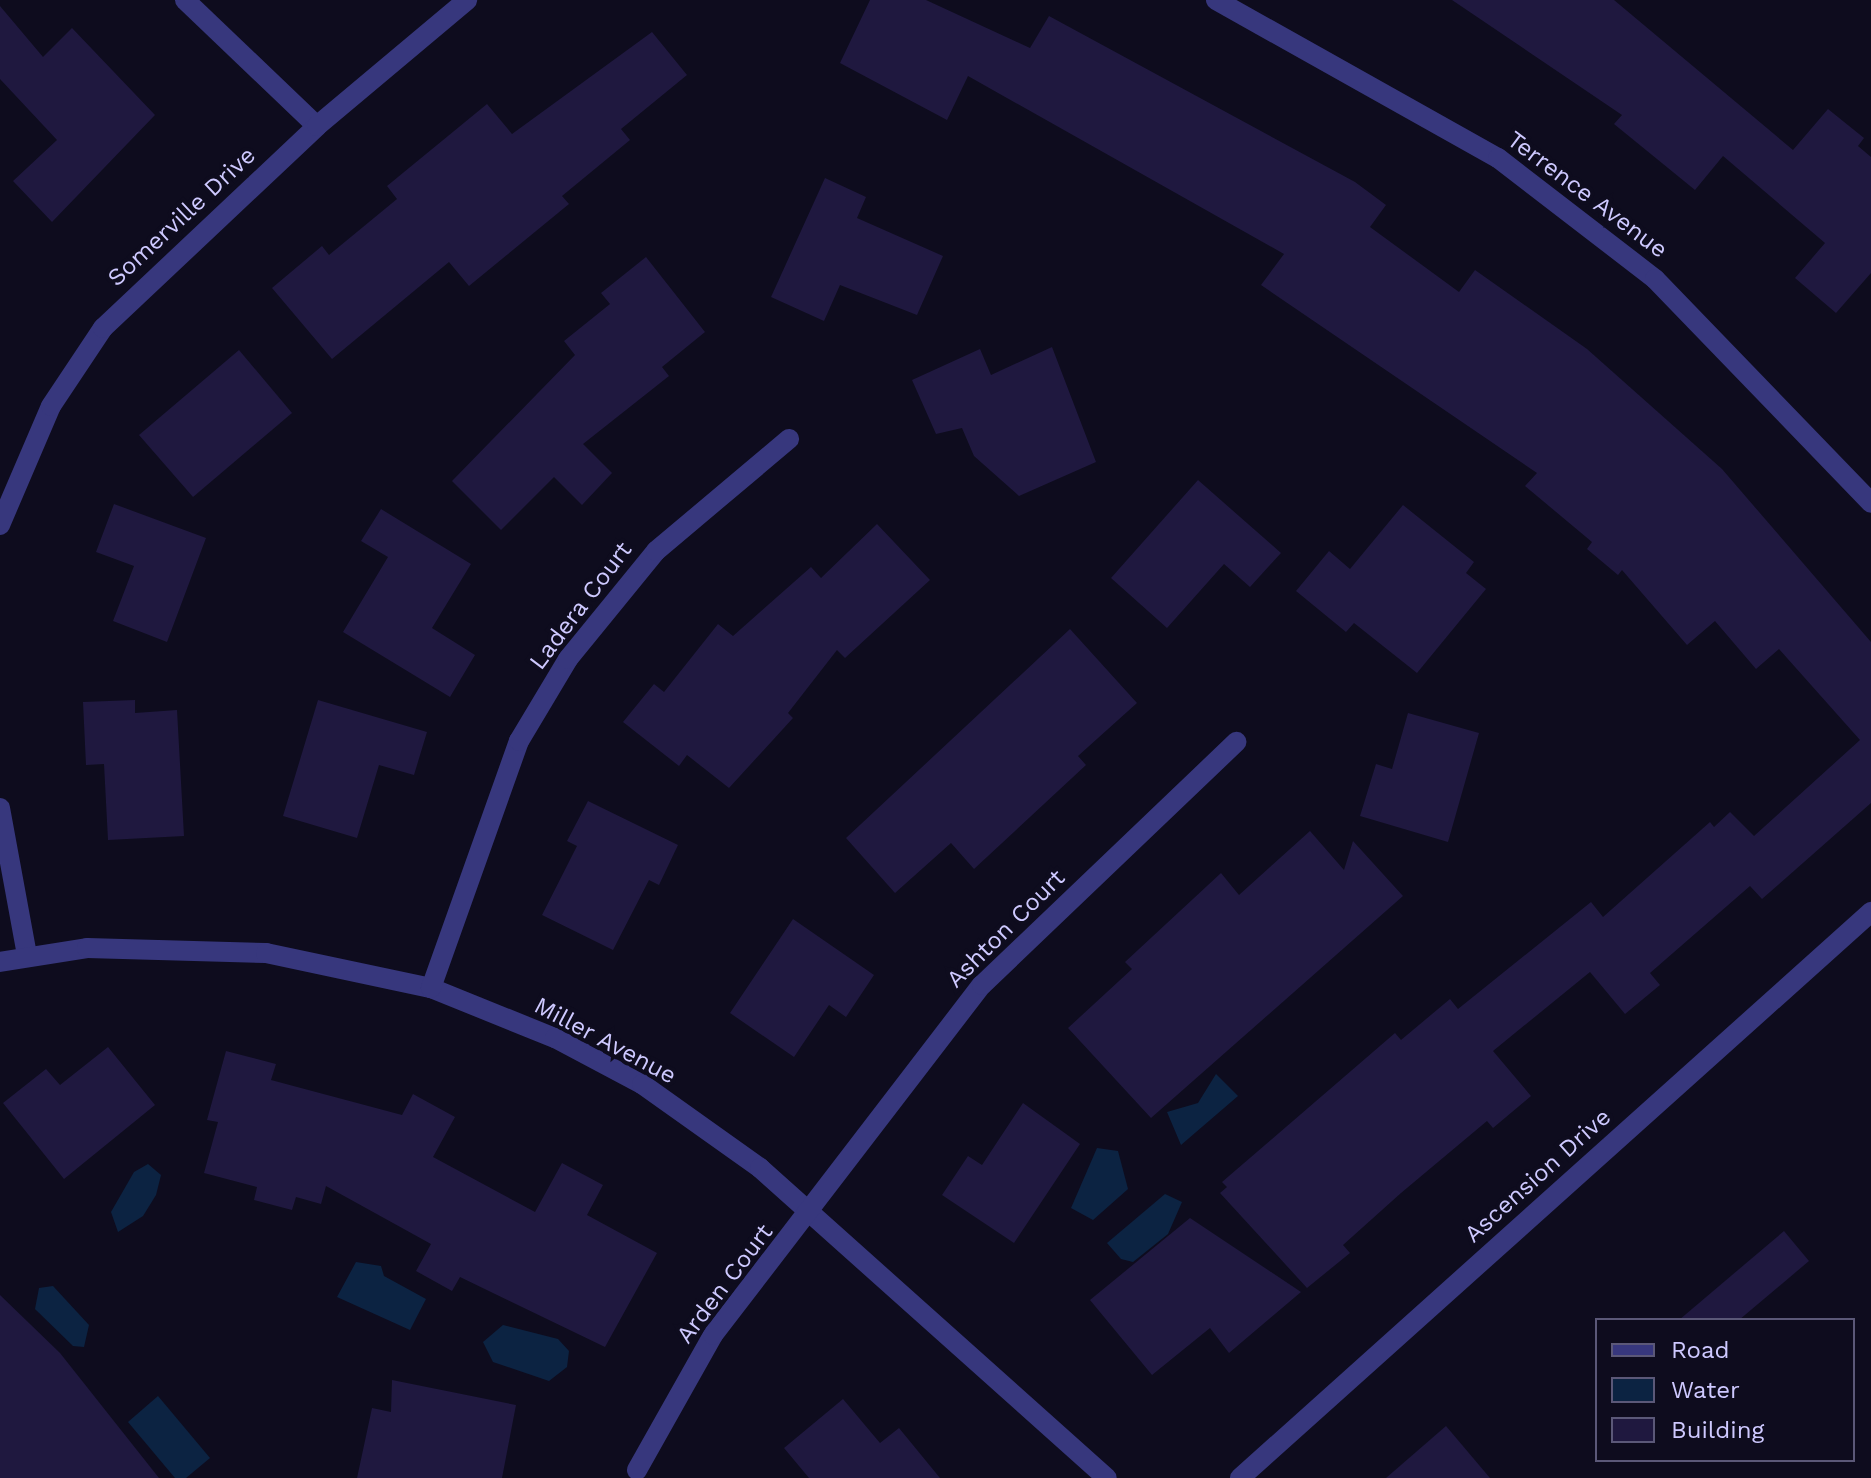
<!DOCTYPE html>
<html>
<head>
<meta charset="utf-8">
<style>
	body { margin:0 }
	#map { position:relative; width:1871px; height:1478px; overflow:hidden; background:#0e0c1e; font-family:"Work Sans",sans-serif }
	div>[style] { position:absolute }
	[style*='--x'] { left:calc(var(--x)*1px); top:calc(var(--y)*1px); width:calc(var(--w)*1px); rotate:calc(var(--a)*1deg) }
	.water>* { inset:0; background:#0c2342 }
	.building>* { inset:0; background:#1f183f }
	.minor>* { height:20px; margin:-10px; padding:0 10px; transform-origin:10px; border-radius:10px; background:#37377d }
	span { translate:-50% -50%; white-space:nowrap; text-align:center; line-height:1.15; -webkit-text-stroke:8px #0e0c1e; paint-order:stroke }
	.street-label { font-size:24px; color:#cec9ff }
	.legend { position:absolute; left:1595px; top:1318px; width:260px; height:144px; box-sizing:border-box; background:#0e0c1e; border:2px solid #5b5878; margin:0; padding:10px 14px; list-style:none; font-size:24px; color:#cec9ff }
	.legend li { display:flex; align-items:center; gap:16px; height:40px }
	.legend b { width:40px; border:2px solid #5b5878 }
</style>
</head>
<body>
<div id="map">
	<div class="water">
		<div style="clip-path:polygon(1216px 1074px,1238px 1096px,1181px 1145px,1167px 1112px,1198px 1103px)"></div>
		<div style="clip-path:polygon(1097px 1148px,1118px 1151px,1128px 1189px,1093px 1220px,1071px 1208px)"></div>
		<div style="clip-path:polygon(148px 1164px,161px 1175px,156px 1195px,143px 1216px,118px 1232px,111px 1212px,134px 1172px)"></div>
		<div style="clip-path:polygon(1165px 1194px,1182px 1202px,1168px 1234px,1133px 1262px,1121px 1259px,1107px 1243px)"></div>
		<div style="clip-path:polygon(356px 1262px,381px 1266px,384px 1276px,426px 1299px,410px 1330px,337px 1297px)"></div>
		<div style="clip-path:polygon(53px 1286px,89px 1325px,84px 1347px,73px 1346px,35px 1309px,39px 1288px)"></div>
		<div style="clip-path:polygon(503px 1325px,558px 1339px,569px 1351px,567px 1367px,549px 1381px,493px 1362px,483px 1342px)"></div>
		<div style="clip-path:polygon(158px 1396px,210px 1458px,186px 1478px,175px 1478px,128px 1422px)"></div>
	</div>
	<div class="building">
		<div style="clip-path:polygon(870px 0,926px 0,1030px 48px,1049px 16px,1355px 182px,1386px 205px,1370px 227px,1459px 292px,1475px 270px,1587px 349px,1722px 469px,1871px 642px,1871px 803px,1762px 899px,1750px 886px,1650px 973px,1660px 985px,1625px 1014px,1590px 972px,1493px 1051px,1531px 1096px,1493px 1128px,1487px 1121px,1401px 1193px,1343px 1245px,1350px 1253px,1307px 1288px,1220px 1193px,1227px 1187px,1222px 1182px,1395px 1033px,1401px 1040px,1450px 999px,1458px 1009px,1591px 902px,1603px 917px,1710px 822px,1714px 827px,1730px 812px,1754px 836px,1860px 740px,1779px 649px,1756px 669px,1715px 621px,1687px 645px,1622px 570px,1618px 575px,1587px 549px,1592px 542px,1525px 486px,1537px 473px,1261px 285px,1284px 254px,968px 76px,947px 120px,840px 63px)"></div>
		<div style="clip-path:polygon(1452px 0,1614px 0,1793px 150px,1828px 109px,1864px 138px,1858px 146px,1871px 157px,1871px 273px,1836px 313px,1795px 278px,1825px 243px,1723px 156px,1695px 190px,1614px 124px,1622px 115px)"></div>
		<div style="clip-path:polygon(0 6px,43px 57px,72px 28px,155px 115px,52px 222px,13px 181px,57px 140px,0 79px)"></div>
		<div style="clip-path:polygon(652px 32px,687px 75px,621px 129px,630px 140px,562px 196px,569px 204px,469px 286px,449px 262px,332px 359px,272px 288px,322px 246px,329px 255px,397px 199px,387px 186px,487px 104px,512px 134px)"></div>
		<div style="clip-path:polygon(825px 178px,866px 197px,857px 218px,943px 256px,917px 315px,840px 285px,824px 321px,771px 297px)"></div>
		<div style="clip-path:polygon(646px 257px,705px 332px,662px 367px,669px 376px,583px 444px,612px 473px,582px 505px,554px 477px,501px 530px,452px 481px,575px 355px,564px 341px,610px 304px,601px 293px)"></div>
		<div style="clip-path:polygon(1052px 347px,1096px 462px,1019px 496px,974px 456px,962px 428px,936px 434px,912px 380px,980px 349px,991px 375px)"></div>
		<div style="clip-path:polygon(239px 350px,292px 413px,193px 497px,139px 435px)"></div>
		<div style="clip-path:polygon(1198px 480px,1281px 553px,1250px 587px,1224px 564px,1167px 628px,1111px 578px)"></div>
		<div style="clip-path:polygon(114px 504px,206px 538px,167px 642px,113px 621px,134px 566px,96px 552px)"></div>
		<div style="clip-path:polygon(1403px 505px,1474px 562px,1466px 573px,1486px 589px,1417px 673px,1354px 623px,1346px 632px,1296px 591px,1329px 551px,1350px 569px)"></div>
		<div style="clip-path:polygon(381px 509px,471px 564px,432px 628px,475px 655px,450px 697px,343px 632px,388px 557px,361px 541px)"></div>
		<div style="clip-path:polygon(877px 524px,930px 580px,845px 658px,837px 650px,788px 713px,793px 718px,729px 788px,687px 755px,679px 766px,623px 722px,654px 684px,664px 692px,718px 624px,733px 636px,811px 567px,821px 578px)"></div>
		<div style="clip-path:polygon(1070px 629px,1137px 703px,1078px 756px,1086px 765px,974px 869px,951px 843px,895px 893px,846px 838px)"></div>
		<div style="clip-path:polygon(135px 700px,135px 713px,177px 710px,184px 836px,108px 840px,104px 764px,86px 765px,83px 702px)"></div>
		<div style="clip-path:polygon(318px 700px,427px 732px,414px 775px,379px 765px,357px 838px,283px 816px)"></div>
		<div style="clip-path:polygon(1408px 713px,1479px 733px,1448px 842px,1360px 816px,1376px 764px,1392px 769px)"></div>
		<div style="clip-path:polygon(588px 801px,678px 845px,659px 885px,649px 880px,613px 950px,542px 915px,577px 846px,567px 841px)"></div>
		<div style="clip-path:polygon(1310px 831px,1344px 870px,1353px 841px,1403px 896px,1151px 1118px,1068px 1028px,1132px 969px,1125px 962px,1221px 873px,1239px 895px)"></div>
		<div style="clip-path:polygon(793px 919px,874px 975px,846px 1017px,829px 1005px,794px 1057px,730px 1013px)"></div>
		<div style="clip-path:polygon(108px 1047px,155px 1105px,64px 1179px,3px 1103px,46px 1069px,60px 1085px)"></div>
		<div style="clip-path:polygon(226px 1051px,276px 1064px,271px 1080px,402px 1115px,413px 1094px,455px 1117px,433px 1157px,535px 1212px,562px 1163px,603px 1185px,587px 1215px,657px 1253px,605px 1347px,460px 1277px,452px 1291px,416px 1271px,431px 1244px,326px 1186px,321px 1204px,296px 1197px,292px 1210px,254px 1200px,257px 1187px,204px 1173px,218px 1122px,207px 1120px)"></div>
		<div style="clip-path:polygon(1023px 1103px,1080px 1144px,1014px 1243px,942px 1195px,968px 1156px,982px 1165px)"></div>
		<div style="clip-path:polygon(1190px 1218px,1301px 1292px,1229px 1353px,1210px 1328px,1152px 1375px,1090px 1300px)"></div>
		<div style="clip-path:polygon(1784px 1231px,1809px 1261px,1739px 1320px,1679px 1320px)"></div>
		<div style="clip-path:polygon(0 1295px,60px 1353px,159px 1478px,0 1478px)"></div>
		<div style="clip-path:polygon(392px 1380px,516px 1405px,502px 1478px,357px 1478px,372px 1408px,391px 1412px)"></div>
		<div style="clip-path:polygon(843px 1399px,880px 1443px,899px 1428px,940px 1478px,809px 1478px,784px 1448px)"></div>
		<div style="clip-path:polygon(1446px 1426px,1490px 1478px,1386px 1478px)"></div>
	</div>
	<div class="minor">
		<div style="--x:185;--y:0;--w:182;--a:43.7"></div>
		<div style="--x:1216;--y:0;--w:323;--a:29.3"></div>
		<div style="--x:1498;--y:158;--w:198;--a:37.6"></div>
		<div style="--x:1655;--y:279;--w:311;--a:46"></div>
		<div style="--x:0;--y:525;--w:129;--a:-66.8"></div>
		<div style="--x:51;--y:406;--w:94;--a:-56.3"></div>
		<div style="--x:103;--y:328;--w:294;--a:-43.3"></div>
		<div style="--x:317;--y:126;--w:196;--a:-40"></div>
		<div style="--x:0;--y:808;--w:149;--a:79.6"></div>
		<div style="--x:0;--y:962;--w:88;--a:-9.1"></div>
		<div style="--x:87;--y:948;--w:179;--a:1.6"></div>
		<div style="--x:266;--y:953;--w:169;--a:12"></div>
		<div style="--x:431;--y:988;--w:134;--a:22"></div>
		<div style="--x:555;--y:1038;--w:98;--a:27.9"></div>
		<div style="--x:642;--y:1084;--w:145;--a:35.4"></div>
		<div style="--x:760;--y:1168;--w:465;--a:41.8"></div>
		<div style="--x:431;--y:988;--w:262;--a:-70.4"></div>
		<div style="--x:519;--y:741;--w:96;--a:-59.1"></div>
		<div style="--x:568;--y:659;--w:139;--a:-50.8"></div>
		<div style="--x:656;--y:551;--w:174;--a:-40.1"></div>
		<div style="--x:637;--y:1470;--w:155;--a:-60.6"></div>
		<div style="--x:713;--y:1335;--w:441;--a:-52.5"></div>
		<div style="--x:982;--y:985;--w:352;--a:-43.7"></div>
		<div style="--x:1240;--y:1478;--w:848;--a:-41.89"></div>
	</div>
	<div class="street-label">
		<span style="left:1587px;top:195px;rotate:37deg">Terrence Avenue</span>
		<span style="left:182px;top:217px;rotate:-43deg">Somerville Drive</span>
		<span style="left:581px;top:606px;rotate:-53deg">Ladera Court</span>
		<span style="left:1006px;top:929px;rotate:-45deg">Ashton Court</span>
		<span style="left:605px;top:1041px;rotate:28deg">Miller Avenue</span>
		<span style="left:1538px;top:1176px;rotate:-42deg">Ascension Drive</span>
		<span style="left:725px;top:1284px;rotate:-53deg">Arden Court</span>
	</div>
	<ul class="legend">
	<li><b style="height:10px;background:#37377d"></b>Road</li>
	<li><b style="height:22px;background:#0c2342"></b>Water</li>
	<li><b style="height:22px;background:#1f183f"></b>Building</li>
	</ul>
</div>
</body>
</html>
